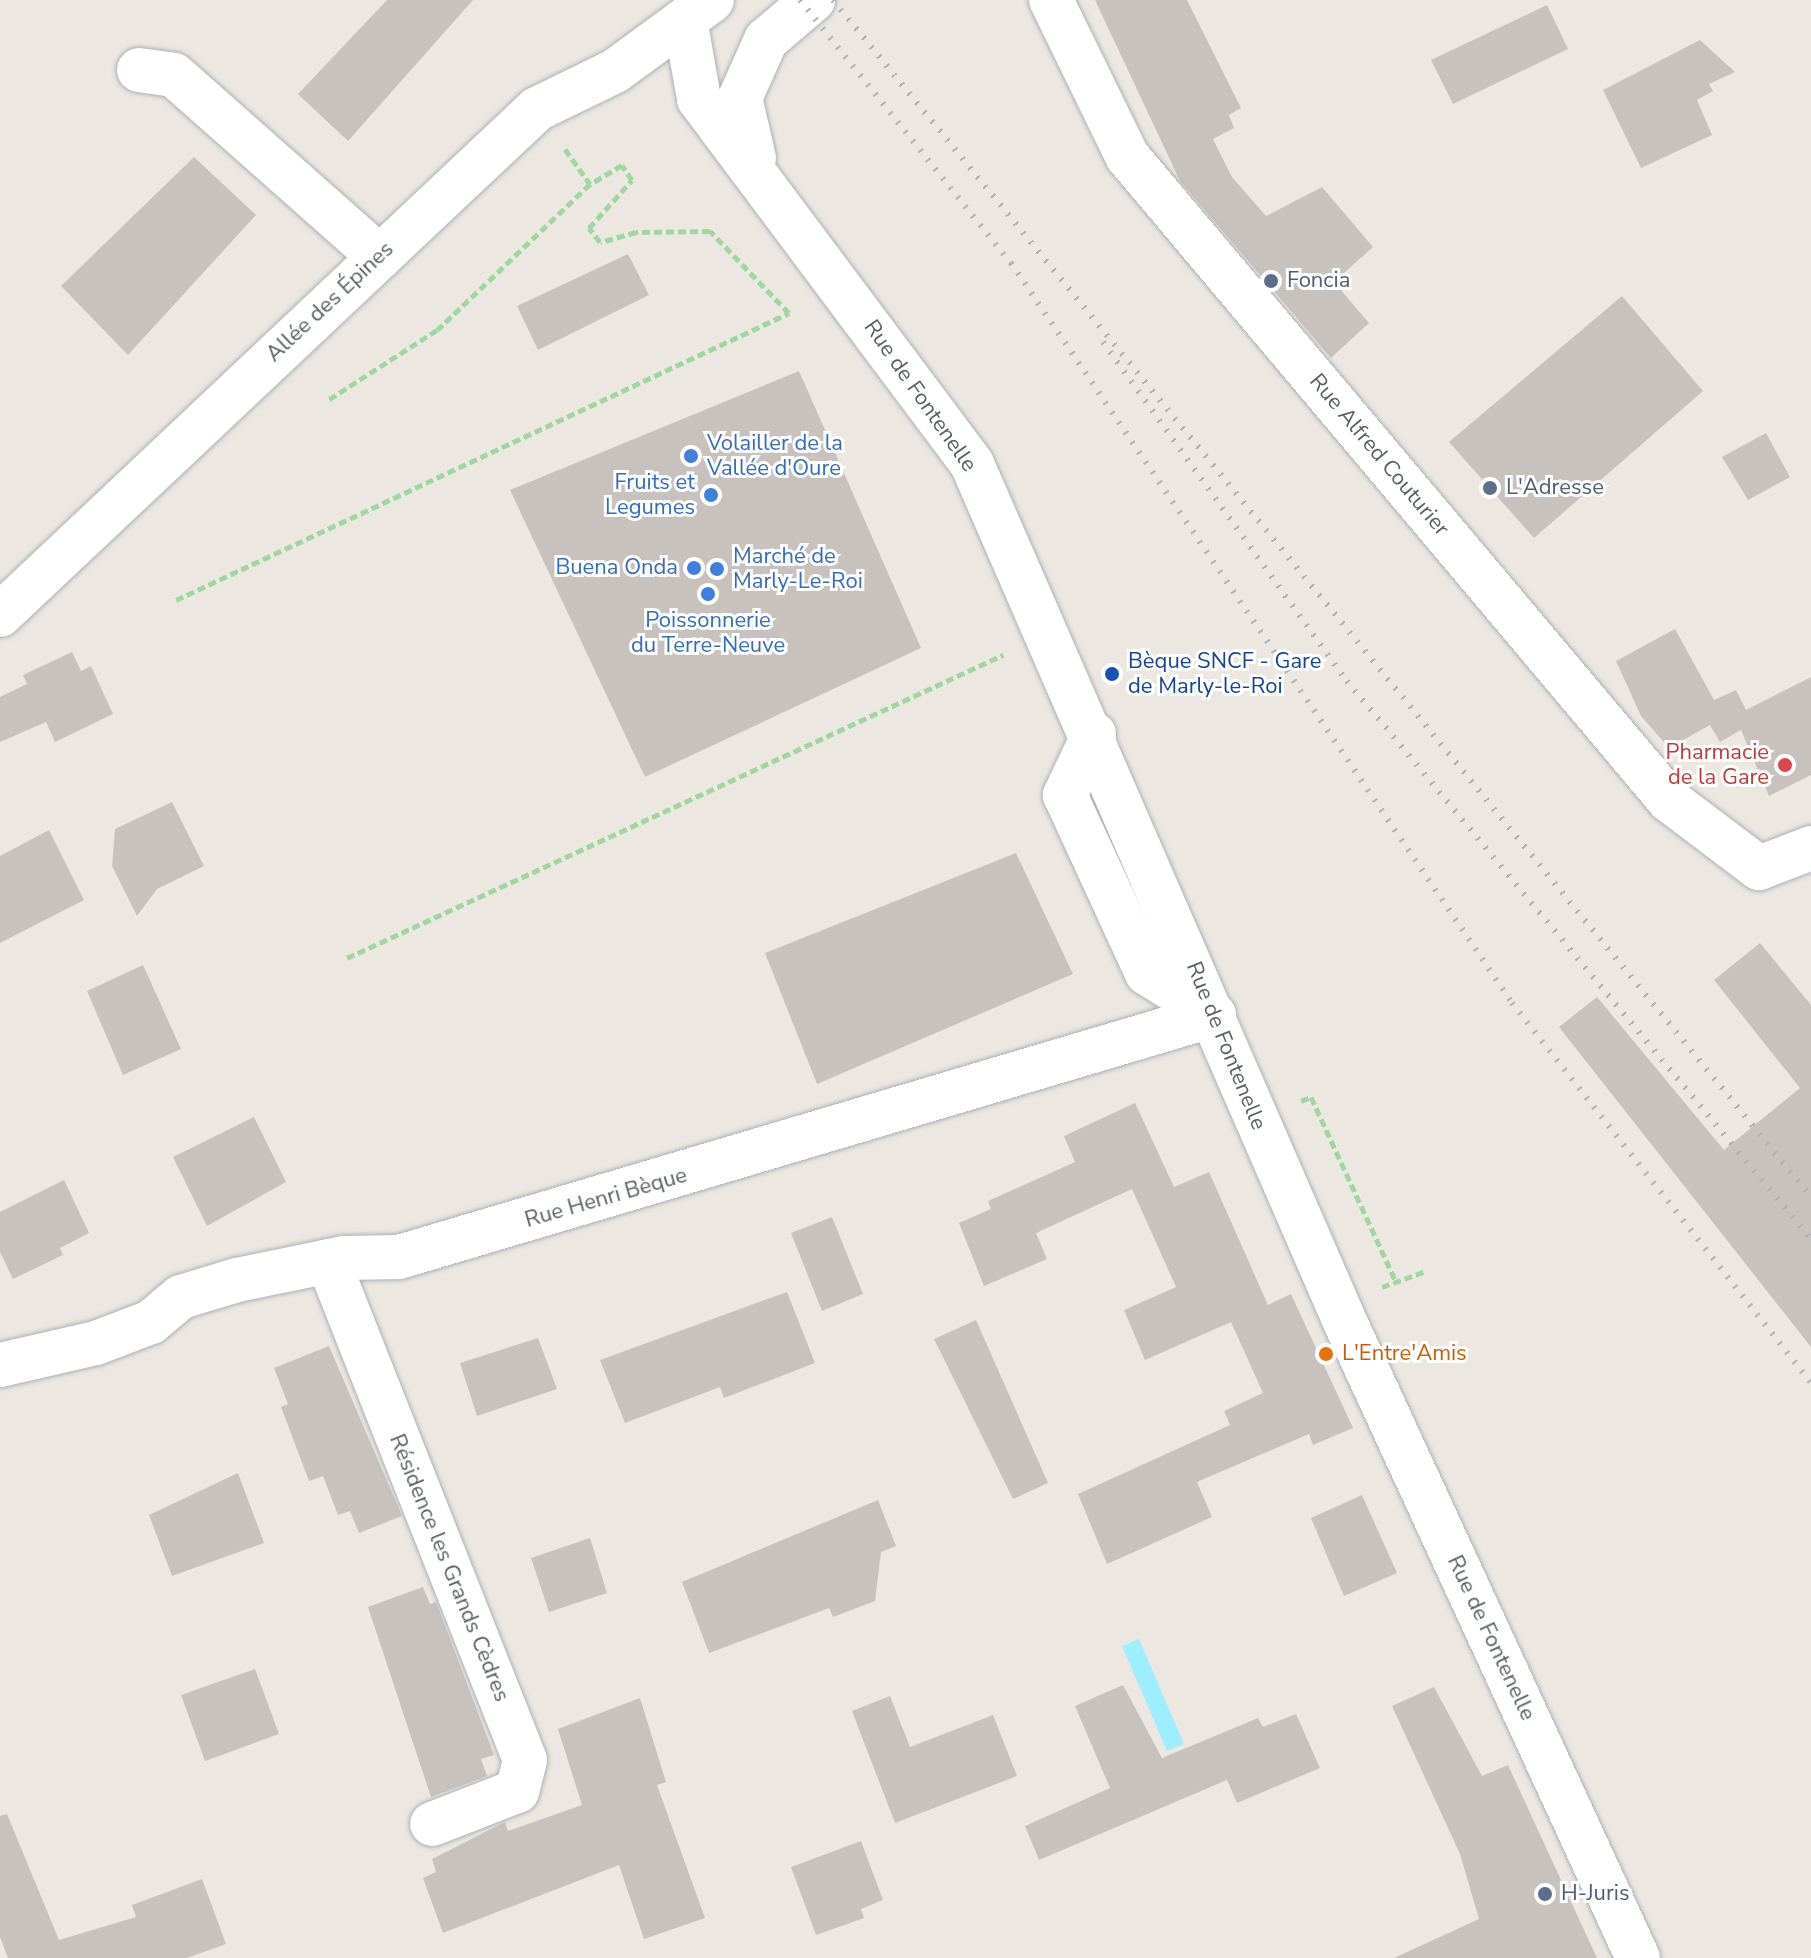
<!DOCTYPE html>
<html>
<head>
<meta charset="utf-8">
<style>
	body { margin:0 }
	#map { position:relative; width:1811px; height:1958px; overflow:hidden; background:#ede7e1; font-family:"Nunito Sans",sans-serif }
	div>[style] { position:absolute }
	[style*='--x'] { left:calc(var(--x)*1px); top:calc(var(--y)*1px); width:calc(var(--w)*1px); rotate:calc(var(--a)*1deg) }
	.water>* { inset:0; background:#9feeff }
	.building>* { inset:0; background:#c8c2be }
	.path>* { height:5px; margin-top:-2.5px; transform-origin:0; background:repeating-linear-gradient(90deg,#a0d7a0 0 8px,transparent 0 12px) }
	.roads { filter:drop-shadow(0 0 2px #adb2b4) drop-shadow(0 0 2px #adb2b4) }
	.minor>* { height:44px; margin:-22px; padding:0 22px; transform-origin:22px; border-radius:22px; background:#fff }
	.rail>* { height:6px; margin-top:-3px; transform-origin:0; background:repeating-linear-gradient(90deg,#b0b1b2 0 2px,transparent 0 12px) }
	.dots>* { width:22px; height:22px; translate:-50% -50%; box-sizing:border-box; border:4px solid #fff; border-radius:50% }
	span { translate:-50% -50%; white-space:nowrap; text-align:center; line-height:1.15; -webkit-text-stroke:6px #fff; paint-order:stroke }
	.service-label { font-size:22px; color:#4e5e75 }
	.left { translate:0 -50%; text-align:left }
	.street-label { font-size:22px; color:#5a6062 }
	.shop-label { font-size:22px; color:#366cbe }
	.right { translate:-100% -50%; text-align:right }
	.transit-label { font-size:22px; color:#164399 }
	.health-label { font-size:22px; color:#be3a42 }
	.food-label { font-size:22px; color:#c56008 }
</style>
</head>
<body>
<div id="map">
	<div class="water">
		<div style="clip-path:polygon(1139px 1639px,1184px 1744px,1167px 1751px,1122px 1646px)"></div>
	</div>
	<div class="building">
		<div style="clip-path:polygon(387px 0,473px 0,348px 141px,298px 94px)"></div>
		<div style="clip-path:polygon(1095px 0,1187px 0,1241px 108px,1229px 115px,1234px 128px,1213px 139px,1232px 177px,1266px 216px,1322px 187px,1373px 247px,1334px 282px,1369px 323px,1331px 358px,1180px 181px)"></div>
		<div style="clip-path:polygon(1547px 5px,1568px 49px,1453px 104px,1431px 60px)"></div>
		<div style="clip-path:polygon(1700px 40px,1735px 72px,1709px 84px,1713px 91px,1697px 100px,1712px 135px,1641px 168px,1603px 90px)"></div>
		<div style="clip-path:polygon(194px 157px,256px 215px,128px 355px,61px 286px)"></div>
		<div style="clip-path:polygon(628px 254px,649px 295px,538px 350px,517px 306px)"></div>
		<div style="clip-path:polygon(1622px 296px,1703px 391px,1534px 538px,1449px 442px)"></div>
		<div style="clip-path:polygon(799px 371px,921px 648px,645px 777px,510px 490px)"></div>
		<div style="clip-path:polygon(1766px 433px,1790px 477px,1748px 500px,1722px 457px)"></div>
		<div style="clip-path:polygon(1675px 629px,1714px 700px,1736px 690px,1746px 710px,1811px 677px,1811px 775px,1769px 796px,1741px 730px,1720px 742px,1710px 725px,1669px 748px,1641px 716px,1616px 661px)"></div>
		<div style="clip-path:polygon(72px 652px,81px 671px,91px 666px,113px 714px,55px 742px,46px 722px,0 742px,0 697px,27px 684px,23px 675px)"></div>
		<div style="clip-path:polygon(172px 802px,204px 866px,157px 889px,137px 916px,112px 866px,115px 829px)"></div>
		<div style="clip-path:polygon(49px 830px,84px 900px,0 943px,0 856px)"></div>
		<div style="clip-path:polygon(1016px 853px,1073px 974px,817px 1084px,765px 953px)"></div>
		<div style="clip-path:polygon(1760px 943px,1811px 1005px,1811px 1347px,1559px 1027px,1597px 997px,1724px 1150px,1800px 1088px,1714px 980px)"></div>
		<div style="clip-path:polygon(143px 965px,181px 1049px,123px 1075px,87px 991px)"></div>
		<div style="clip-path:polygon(1135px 1103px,1174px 1187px,1209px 1172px,1268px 1305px,1291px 1294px,1353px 1428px,1313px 1445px,1309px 1434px,1197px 1482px,1212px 1517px,1107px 1564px,1078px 1494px,1230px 1425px,1224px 1411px,1263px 1393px,1231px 1322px,1145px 1360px,1124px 1310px,1176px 1287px,1132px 1189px,1036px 1233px,1047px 1259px,984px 1286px,959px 1223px,991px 1209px,988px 1201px,1075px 1162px,1064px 1136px)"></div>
		<div style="clip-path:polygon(254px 1117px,286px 1182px,207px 1226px,173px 1157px)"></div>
		<div style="clip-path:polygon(64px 1180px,89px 1233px,60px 1248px,63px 1255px,13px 1279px,0 1252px,0 1212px)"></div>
		<div style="clip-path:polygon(832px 1217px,863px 1294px,822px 1311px,791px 1233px)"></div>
		<div style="clip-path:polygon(787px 1292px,815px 1363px,724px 1398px,720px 1387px,625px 1423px,600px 1360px)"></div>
		<div style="clip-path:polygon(976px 1320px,1048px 1483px,1013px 1499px,934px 1339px)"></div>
		<div style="clip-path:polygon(538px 1338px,557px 1389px,477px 1416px,460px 1363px)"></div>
		<div style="clip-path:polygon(329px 1346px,402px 1516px,359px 1533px,350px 1511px,338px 1515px,323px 1476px,309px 1481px,281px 1407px,288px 1404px,274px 1368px)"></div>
		<div style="clip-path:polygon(238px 1473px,264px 1543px,172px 1576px,149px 1515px)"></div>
		<div style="clip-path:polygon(1362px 1495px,1397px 1573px,1344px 1596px,1311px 1518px)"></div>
		<div style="clip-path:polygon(878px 1500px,896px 1546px,881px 1552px,875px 1601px,833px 1617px,829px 1608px,709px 1653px,682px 1582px)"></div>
		<div style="clip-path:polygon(590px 1538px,607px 1593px,549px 1612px,531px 1558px)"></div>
		<div style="clip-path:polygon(423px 1587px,430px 1604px,436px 1602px,494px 1755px,481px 1759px,487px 1776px,431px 1797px,368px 1607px)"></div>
		<div style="clip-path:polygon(255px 1669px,279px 1734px,205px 1761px,181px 1695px)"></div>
		<div style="clip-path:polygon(1123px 1685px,1162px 1758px,1258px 1718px,1263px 1727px,1296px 1714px,1320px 1768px,1237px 1803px,1227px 1780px,1039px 1860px,1025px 1826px,1110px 1788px,1075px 1706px)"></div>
		<div style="clip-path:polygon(1434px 1687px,1482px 1776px,1508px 1765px,1597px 1958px,1394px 1958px,1479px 1919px,1460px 1854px,1392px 1706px)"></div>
		<div style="clip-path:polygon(890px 1696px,910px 1747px,993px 1715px,1017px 1776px,895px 1823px,852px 1711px)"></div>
		<div style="clip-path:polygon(640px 1698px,666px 1782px,657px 1785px,705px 1918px,644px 1939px,619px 1865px,443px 1933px,423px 1878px,436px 1872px,432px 1859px,505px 1822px,508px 1831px,582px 1805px,558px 1729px)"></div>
		<div style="clip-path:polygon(7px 1814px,59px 1940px,136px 1917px,132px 1905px,202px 1879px,226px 1944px,187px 1958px,8px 1958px,0 1937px,0 1816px)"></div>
		<div style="clip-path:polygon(861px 1841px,883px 1900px,861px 1909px,864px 1918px,816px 1935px,791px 1867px)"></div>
	</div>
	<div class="path">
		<div style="--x:565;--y:149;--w:43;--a:54.5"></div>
		<div style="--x:176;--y:600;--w:677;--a:-25.09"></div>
		<div style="--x:789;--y:313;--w:114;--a:-133.9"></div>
		<div style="--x:710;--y:231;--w:74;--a:179.2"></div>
		<div style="--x:636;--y:232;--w:37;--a:164"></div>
		<div style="--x:600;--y:242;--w:18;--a:-128"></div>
		<div style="--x:589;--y:228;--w:64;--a:-48.1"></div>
		<div style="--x:632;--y:180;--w:18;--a:-124"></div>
		<div style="--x:622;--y:165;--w:37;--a:149"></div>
		<div style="--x:590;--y:184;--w:211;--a:136.3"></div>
		<div style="--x:437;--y:330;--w:130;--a:147.3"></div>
		<div style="--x:347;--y:958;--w:723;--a:-24.79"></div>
		<div style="--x:1301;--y:1101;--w:11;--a:-22"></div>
		<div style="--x:1311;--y:1097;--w:204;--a:65.3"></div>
		<div style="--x:1382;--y:1287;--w:47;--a:-20"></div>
	</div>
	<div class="roads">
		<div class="minor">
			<div style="--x:1051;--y:0;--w:174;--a:64"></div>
			<div style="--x:1127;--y:156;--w:842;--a:49.92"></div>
			<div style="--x:1669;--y:800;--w:113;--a:37.1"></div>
			<div style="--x:1759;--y:868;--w:56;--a:-21"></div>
			<div style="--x:686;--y:25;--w:75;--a:80"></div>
			<div style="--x:699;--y:99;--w:456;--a:53.2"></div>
			<div style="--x:972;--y:464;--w:938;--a:66.5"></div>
			<div style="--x:1346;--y:1324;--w:698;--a:65.27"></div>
			<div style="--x:139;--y:70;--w:35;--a:8"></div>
			<div style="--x:174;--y:75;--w:275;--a:41.5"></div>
			<div style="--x:754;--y:158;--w:62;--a:-103.1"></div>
			<div style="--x:740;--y:98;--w:64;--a:-65.9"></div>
			<div style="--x:766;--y:40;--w:62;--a:-40.4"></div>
			<div style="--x:0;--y:615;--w:738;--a:-43.3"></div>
			<div style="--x:537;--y:109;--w:87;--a:-26"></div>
			<div style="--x:615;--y:71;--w:120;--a:-36.2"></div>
			<div style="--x:1094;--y:734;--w:68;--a:115.4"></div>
			<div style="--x:1065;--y:795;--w:196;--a:65.3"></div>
			<div style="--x:1147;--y:973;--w:79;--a:32.1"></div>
			<div style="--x:328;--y:1261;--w:536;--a:68.46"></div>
			<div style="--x:525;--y:1760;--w:32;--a:104"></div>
			<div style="--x:517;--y:1791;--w:91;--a:158.8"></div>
			<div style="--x:0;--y:1365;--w:98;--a:-12.9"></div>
			<div style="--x:96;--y:1343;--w:59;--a:-20.9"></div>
			<div style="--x:151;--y:1322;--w:39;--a:-40"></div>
			<div style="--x:181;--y:1297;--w:59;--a:-16.9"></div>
			<div style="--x:237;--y:1280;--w:109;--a:-11.6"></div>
			<div style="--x:344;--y:1258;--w:55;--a:-1"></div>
			<div style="--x:399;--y:1257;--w:850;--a:-16.54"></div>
		</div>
	</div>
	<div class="rail">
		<div style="--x:800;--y:0;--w:337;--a:51.3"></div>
		<div style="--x:1011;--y:263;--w:894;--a:55.9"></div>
		<div style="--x:1512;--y:1003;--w:484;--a:51.8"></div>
		<div style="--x:833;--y:0;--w:1546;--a:50.75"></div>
		<div style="--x:1103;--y:342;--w:418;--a:54.3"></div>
		<div style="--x:1347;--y:681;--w:726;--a:50.26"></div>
	</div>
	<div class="dots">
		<div style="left:1271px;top:281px;background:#5c6f8a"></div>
		<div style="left:691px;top:456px;background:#3f7fe0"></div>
		<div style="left:1490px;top:488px;background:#5c6f8a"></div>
		<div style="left:711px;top:495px;background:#3f7fe0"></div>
		<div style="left:694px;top:568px;background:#3f7fe0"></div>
		<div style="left:717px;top:569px;background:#3f7fe0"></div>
		<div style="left:708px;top:594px;background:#3f7fe0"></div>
		<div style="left:1112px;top:674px;background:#1a4fb4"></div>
		<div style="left:1785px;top:765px;background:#e0444e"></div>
		<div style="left:1326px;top:1354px;background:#e8710a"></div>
		<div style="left:1545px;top:1894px;background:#5c6f8a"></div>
	</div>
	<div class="service-label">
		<span class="left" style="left:1287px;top:281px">Foncia</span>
		<span class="left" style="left:1506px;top:488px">L'Adresse</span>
		<span class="left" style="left:1561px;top:1894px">H-Juris</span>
	</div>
	<div class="street-label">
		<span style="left:330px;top:302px;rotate:-43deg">Allée des Épines</span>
		<span style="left:920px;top:396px;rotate:55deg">Rue de Fontenelle</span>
		<span style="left:1379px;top:455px;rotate:50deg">Rue Alfred Couturier</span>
		<span style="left:1226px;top:1046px;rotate:68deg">Rue de Fontenelle</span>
		<span style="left:606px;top:1198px;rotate:-16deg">Rue Henri Bèque</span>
		<span style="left:449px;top:1568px;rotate:68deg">Résidence les Grands Cèdres</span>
		<span style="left:1491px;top:1638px;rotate:65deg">Rue de Fontenelle</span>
	</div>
	<div class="shop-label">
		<span class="left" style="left:707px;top:456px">Volailler de la<br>Vallée d'Oure</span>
		<span class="right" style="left:695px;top:495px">Fruits et<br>Legumes</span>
		<span class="left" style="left:733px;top:569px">Marché de<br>Marly-Le-Roi</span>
		<span class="right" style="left:678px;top:568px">Buena Onda</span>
		<span style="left:708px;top:633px">Poissonnerie<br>du Terre-Neuve</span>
	</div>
	<div class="transit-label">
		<span class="left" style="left:1128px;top:674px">Bèque SNCF - Gare<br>de Marly-le-Roi</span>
	</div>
	<div class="health-label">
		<span class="right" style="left:1769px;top:765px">Pharmacie<br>de la Gare</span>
	</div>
	<div class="food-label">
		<span class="left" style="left:1342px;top:1354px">L'Entre'Amis</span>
	</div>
</div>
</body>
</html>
